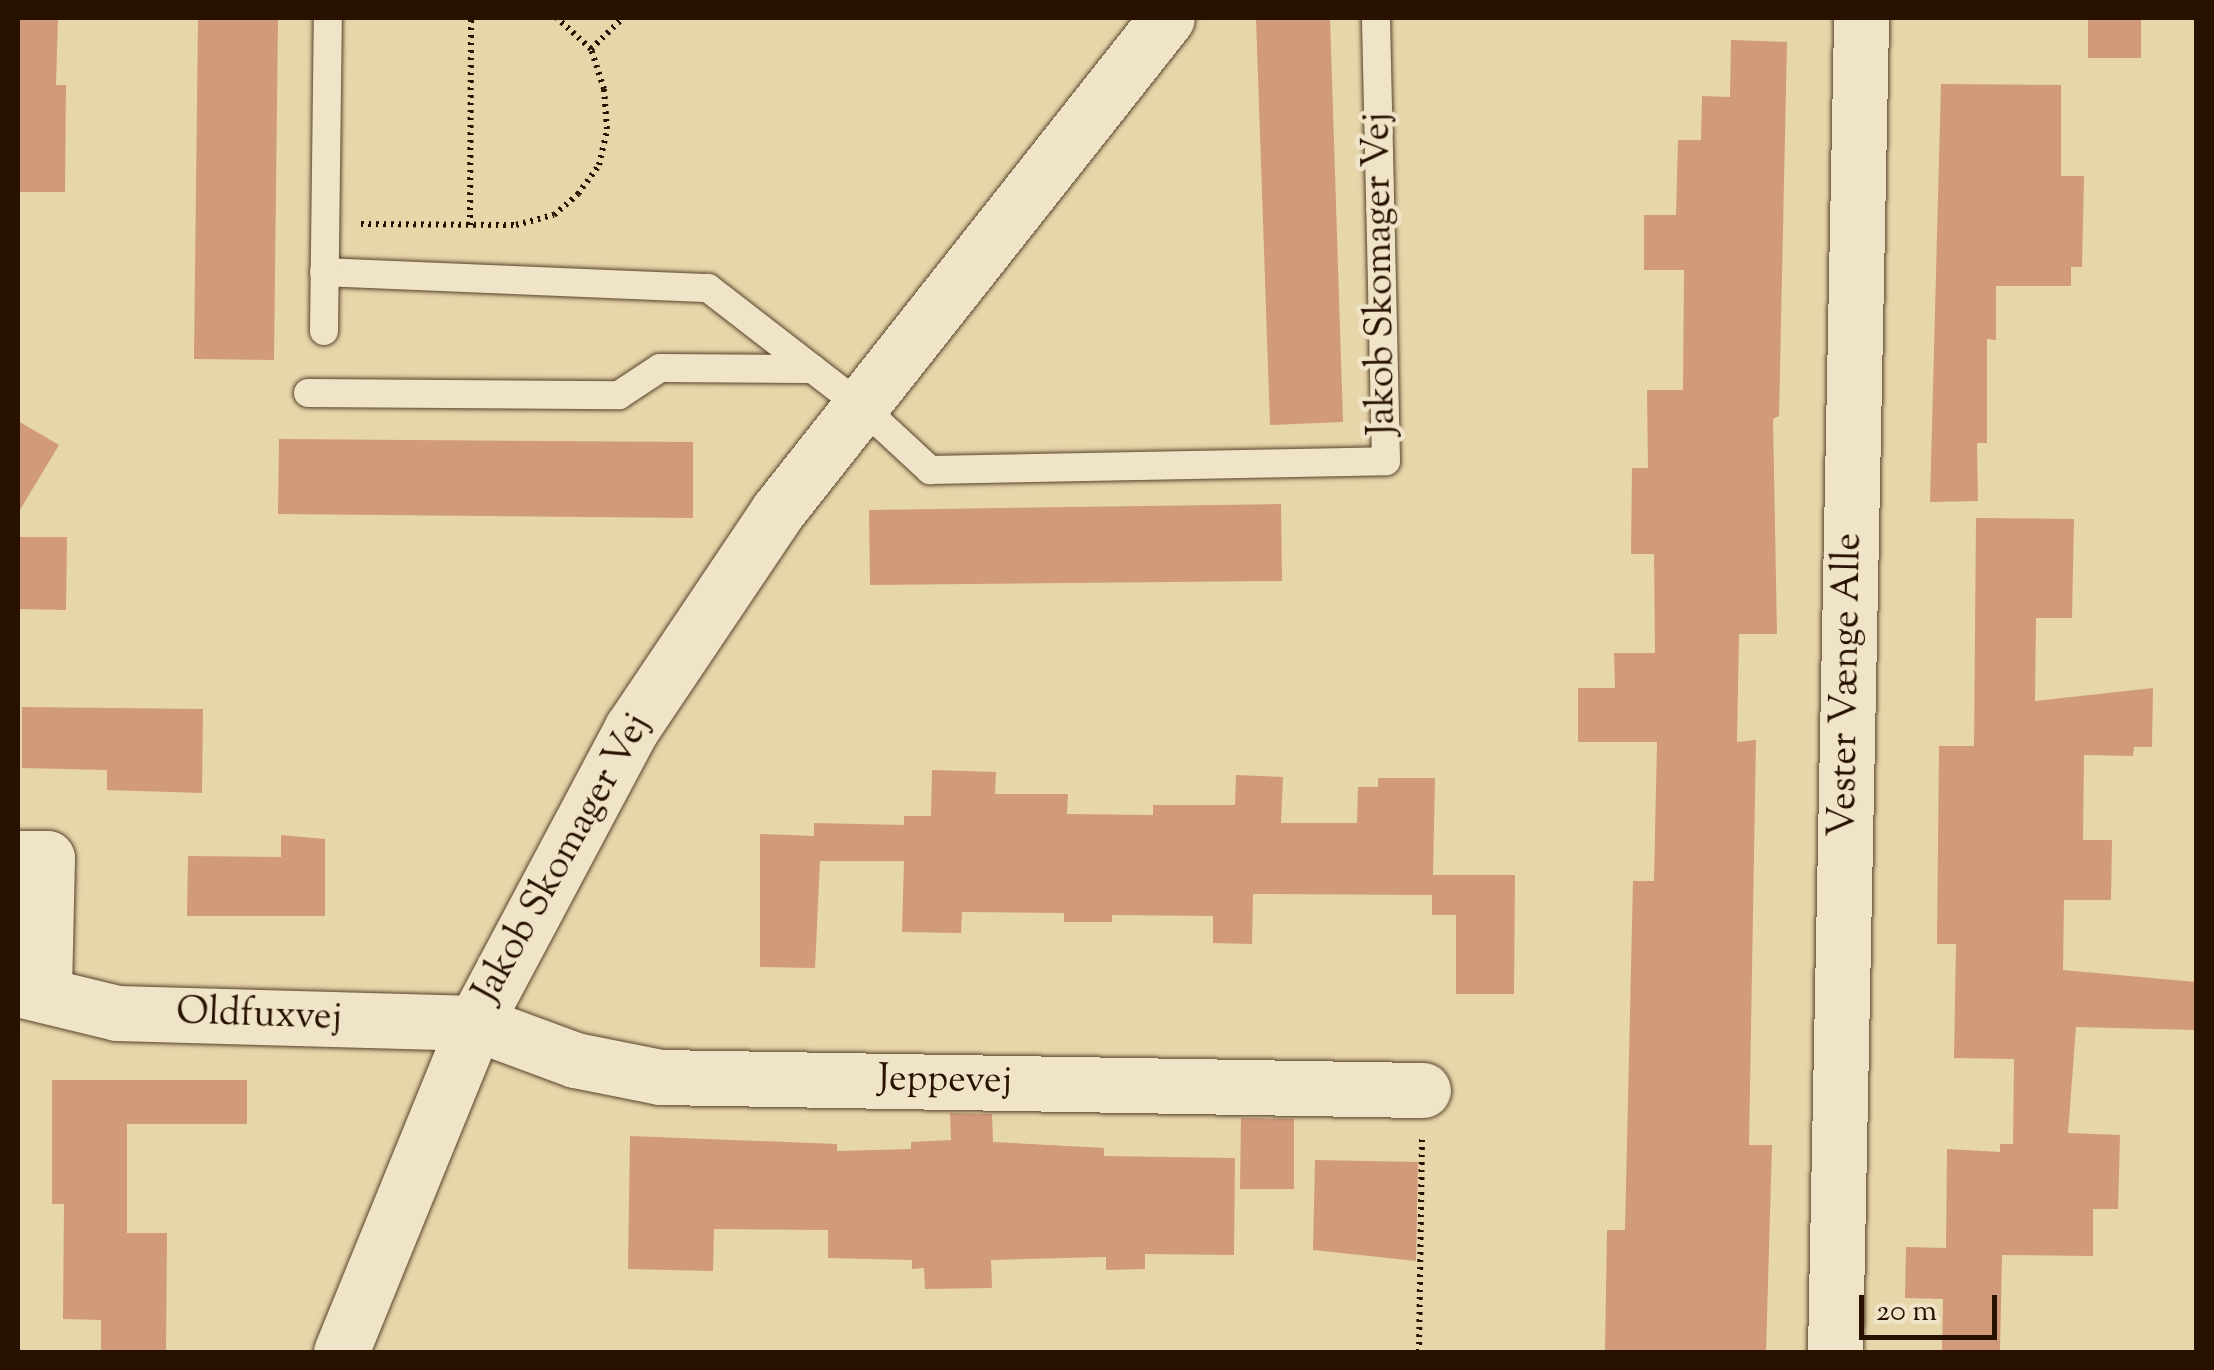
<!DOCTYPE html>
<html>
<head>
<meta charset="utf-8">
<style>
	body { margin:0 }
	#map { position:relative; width:2214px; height:1370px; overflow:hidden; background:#e6d6aa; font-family:"Sorts Mill Goudy",serif }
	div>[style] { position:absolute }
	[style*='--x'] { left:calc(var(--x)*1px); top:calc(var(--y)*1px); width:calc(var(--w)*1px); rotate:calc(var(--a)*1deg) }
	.building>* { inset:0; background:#d19a7b }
	.path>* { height:6px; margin-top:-3px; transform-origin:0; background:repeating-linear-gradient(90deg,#291100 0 2.5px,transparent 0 7.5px) }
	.roads { filter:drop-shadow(0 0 2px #58422a) drop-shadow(0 0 2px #58422a) }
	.lane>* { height:28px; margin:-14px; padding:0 14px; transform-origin:14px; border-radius:14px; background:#efe4c8 }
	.street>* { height:55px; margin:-27.5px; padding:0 27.5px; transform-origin:27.5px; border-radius:27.5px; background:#efe4c8 }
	span { translate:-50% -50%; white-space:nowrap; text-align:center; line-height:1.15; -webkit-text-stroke:9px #efe4c8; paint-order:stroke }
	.street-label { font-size:38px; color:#291100 }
	.frame { position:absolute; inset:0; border:20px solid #291100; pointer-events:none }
	.scale { position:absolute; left:1859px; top:1295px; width:138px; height:45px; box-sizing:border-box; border:5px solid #291100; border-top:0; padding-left:12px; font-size:30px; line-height:35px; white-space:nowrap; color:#291100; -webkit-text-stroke:8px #efe4c8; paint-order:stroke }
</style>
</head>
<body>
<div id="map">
	<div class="building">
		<div style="clip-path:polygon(18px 18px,58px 18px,56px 85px,66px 85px,65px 192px,18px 192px)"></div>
		<div style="clip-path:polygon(198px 18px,278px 18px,274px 360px,194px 359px)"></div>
		<div style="clip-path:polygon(1256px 18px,1330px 18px,1343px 422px,1270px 425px)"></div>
		<div style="clip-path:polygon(2088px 18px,2141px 18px,2141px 58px,2088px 58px)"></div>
		<div style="clip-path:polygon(1731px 40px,1787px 42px,1779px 416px,1773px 419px,1777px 634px,1739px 634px,1737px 742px,1756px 740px,1749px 1145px,1772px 1145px,1766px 1352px,1605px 1352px,1607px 1230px,1625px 1230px,1633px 881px,1654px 881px,1657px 742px,1578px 742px,1578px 688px,1615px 688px,1614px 653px,1655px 653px,1654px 554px,1631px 554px,1632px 468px,1648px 468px,1647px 390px,1683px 390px,1684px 270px,1644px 270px,1644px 215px,1676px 215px,1678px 140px,1701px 140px,1702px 96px,1730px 97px)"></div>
		<div style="clip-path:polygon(1941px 84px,2061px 85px,2061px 176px,2084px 176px,2082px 267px,2071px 267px,2071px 286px,1996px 286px,1996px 340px,1987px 339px,1987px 443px,1977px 443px,1978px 501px,1930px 502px)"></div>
		<div style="clip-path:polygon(18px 421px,59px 445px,18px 513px)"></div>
		<div style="clip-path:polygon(279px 439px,693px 442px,693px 518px,278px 514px)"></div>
		<div style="clip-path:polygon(1281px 504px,1282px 581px,870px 585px,869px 510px)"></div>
		<div style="clip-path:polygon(1976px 518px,2074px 519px,2072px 618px,2036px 618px,2035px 701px,2153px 688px,2152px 747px,2134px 747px,2133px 756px,2084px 755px,2083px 840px,2112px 840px,2111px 900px,2064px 900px,2063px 970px,2196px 982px,2196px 1030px,2076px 1027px,2068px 1133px,2120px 1135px,2118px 1209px,2093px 1209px,2093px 1256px,2002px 1255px,2000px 1352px,1942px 1352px,1943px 1299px,1905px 1298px,1906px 1247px,1946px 1248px,1947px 1149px,2000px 1152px,2000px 1144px,2013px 1144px,2014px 1059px,1954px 1058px,1956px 944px,1937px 944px,1939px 746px,1974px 746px)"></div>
		<div style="clip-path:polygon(18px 537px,67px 537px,66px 610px,18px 609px)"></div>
		<div style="clip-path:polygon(22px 707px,203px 709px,202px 793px,107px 790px,107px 770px,22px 768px)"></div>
		<div style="clip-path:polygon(932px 770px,996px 772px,995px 794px,1068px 794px,1067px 814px,1153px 815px,1153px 805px,1235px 805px,1236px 775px,1283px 777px,1281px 823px,1357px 823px,1358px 787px,1378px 787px,1378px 778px,1435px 778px,1433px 875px,1515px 875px,1514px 994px,1456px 994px,1456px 915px,1432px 915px,1432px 895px,1253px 894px,1252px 944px,1213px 943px,1213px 916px,1112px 915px,1112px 922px,1064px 922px,1064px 913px,962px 912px,961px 933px,902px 932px,904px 861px,820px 861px,815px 968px,760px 967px,760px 834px,814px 836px,814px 823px,904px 825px,904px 816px,931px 816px)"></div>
		<div style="clip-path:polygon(281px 835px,325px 839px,325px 916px,187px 916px,188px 856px,281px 857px)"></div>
		<div style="clip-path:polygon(52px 1080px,247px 1080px,247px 1124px,127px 1124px,127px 1233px,167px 1233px,166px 1352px,101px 1351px,101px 1320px,63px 1319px,64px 1204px,52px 1204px)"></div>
		<div style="clip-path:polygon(950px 1113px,992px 1114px,993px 1142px,1104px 1148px,1104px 1156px,1235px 1158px,1234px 1255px,1145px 1254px,1145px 1269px,1106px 1270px,1106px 1257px,991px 1260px,992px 1288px,925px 1289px,924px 1268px,912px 1269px,912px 1260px,828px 1258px,828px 1230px,714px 1229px,713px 1271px,628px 1269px,630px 1136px,837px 1144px,837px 1151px,911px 1149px,911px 1142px,951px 1140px)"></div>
		<div style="clip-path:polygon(1241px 1118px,1294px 1119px,1294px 1189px,1240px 1189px)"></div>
		<div style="clip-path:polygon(1315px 1160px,1418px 1162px,1416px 1261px,1313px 1250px)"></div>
	</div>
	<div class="path">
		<div style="--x:591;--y:49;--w:45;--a:-44.1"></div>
		<div style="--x:361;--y:224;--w:155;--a:0.4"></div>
		<div style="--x:516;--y:225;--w:39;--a:-15"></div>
		<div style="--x:554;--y:215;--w:32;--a:-41"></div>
		<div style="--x:578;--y:194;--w:36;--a:-54"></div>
		<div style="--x:599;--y:165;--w:37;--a:-77"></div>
		<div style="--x:607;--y:129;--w:40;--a:-94.3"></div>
		<div style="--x:604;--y:89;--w:42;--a:-108"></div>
		<div style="--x:591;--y:49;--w:46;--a:-137.6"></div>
		<div style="--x:470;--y:225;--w:207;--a:-89.7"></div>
		<div style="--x:1419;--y:1352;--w:213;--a:-89.2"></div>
	</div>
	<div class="roads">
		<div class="lane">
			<div style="--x:324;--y:272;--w:384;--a:2.4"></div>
			<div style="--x:708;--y:288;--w:195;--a:37.7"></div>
			<div style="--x:862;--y:407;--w:93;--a:42.8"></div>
			<div style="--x:930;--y:470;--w:456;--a:-1.1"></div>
			<div style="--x:1386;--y:461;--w:443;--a:-91.3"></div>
			<div style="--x:324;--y:331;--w:313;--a:-89.3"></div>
			<div style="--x:308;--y:393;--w:311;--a:0.4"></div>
			<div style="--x:619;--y:395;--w:49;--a:-33.4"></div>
			<div style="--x:660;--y:368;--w:153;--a:0.4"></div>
		</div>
		<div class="street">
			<div style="--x:18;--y:858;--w:29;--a:0"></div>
			<div style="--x:47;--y:858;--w:137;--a:91.3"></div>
			<div style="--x:18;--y:989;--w:102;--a:13.6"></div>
			<div style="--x:117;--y:1013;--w:358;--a:1.6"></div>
			<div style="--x:475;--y:1023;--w:107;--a:20.3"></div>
			<div style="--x:575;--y:1060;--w:87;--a:11.3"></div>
			<div style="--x:660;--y:1077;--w:763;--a:0.98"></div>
			<div style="--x:341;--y:1352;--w:355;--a:-67.8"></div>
			<div style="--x:475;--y:1023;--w:334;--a:-62"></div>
			<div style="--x:632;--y:728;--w:260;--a:-56.1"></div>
			<div style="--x:777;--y:512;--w:629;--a:-51.71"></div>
			<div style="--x:1835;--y:1352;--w:1334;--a:-88.88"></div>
		</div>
	</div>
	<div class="street-label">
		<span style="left:1382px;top:274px;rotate:-91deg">Jakob Skomager Vej</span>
		<span style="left:1848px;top:685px;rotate:-89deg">Vester Vænge Alle</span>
		<span style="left:564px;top:859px;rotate:-61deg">Jakob Skomager Vej</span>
		<span style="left:259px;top:1017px;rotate:2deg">Oldfuxvej</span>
		<span style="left:945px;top:1082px;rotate:1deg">Jeppevej</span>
	</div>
	<div class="frame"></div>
	<div class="scale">20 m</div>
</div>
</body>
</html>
